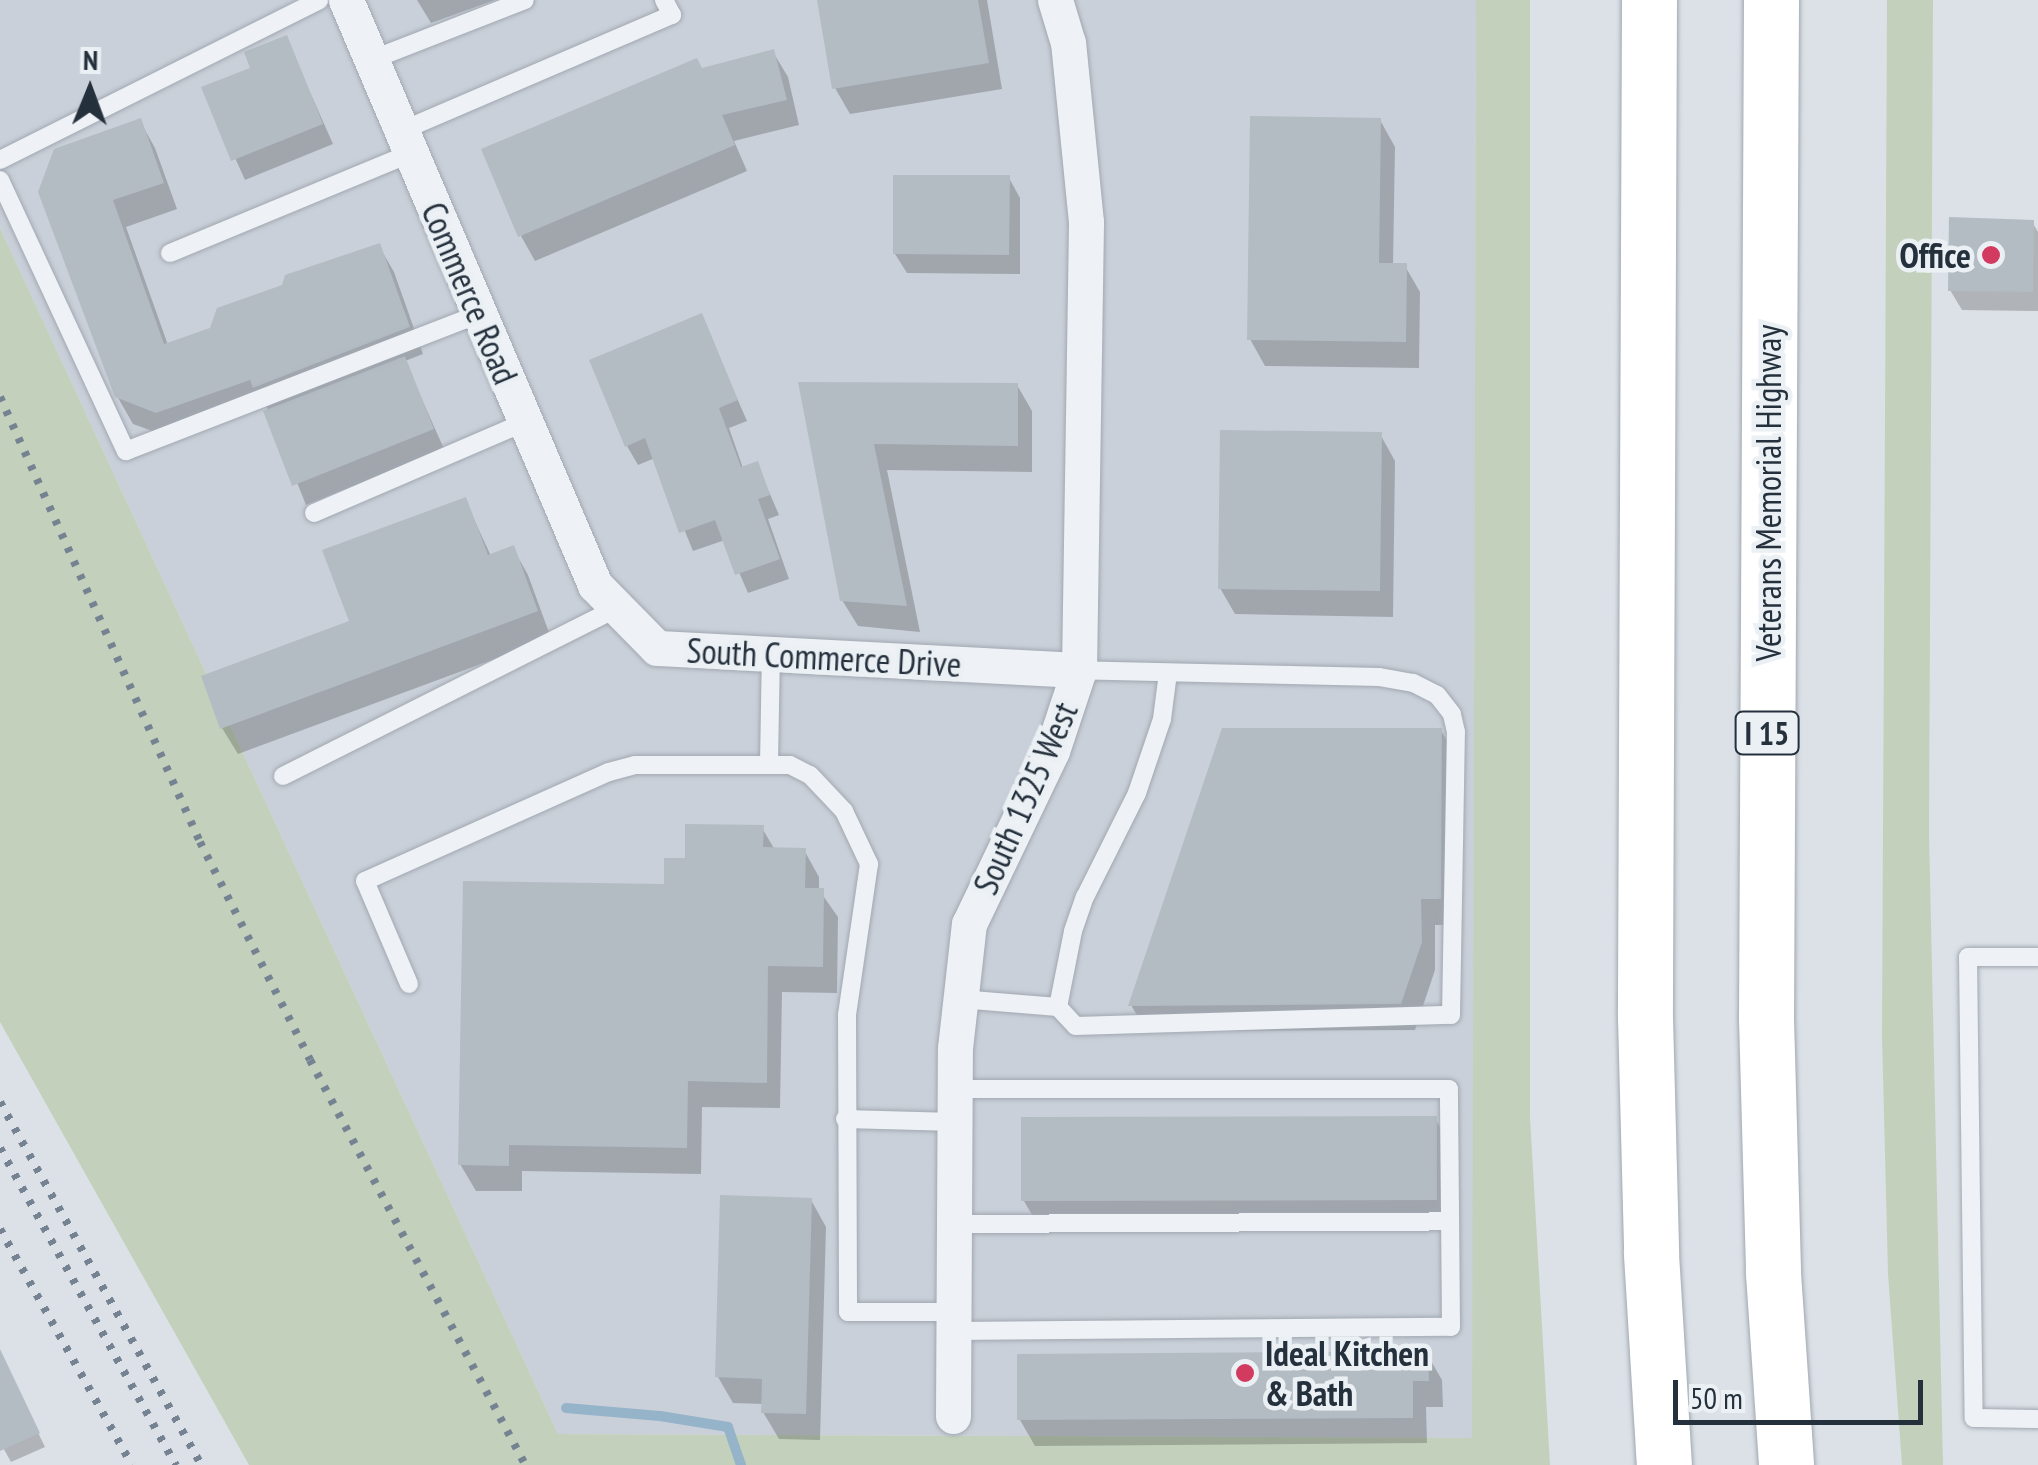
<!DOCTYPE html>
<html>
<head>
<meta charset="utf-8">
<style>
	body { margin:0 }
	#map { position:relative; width:2038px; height:1465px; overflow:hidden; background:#dce1e7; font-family:"PT Sans Narrow",sans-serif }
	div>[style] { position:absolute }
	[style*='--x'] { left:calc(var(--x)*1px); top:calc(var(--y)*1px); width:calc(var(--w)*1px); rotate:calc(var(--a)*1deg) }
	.built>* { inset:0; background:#cad0d9 }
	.green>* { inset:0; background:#c3d1bc }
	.shadow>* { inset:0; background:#0003 }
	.stream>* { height:10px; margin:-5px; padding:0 5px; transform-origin:5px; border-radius:5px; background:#95b3c9 }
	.building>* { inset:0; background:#b3bbc3 }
	.roads { filter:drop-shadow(0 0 2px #a1a8b1) drop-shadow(0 0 2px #a1a8b1) }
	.service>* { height:18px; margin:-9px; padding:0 9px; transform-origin:9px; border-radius:9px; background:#eef1f5 }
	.minor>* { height:35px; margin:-17.5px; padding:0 17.5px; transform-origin:17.5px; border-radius:17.5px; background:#eef1f5 }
	.motorway>* { height:55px; margin:-27.5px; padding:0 27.5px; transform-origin:27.5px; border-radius:27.5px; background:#fff }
	.rail>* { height:8px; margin-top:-4px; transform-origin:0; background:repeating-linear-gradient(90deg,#758291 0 5px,transparent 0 15px) }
	.dots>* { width:28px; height:28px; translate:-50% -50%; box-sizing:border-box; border:5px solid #ebf0f4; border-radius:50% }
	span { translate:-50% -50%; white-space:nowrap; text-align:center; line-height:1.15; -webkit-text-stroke:9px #ebf0f4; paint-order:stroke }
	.shield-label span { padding:2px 8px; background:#ebf0f4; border:2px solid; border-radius:8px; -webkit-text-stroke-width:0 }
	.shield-label { font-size:32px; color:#25303d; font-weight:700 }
	.poi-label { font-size:35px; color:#25303d; font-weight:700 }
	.right { translate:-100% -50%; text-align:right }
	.left { translate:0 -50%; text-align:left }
	.street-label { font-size:35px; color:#25303d }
	.north { position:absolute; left:40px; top:40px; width:100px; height:100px; -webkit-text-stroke:8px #ebf0f4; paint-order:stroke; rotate:1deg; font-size:28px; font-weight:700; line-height:40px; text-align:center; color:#25303d }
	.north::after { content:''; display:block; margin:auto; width:35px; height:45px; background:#25303d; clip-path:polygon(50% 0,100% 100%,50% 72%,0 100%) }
	.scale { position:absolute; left:1673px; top:1380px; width:250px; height:45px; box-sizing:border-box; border:5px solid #25303d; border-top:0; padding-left:12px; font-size:30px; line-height:35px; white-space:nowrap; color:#25303d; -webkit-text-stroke:8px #ebf0f4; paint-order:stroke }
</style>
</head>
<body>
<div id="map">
	<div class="built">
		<div style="clip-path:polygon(0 0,1476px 0,1473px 1438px,558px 1434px,0 228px)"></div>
	</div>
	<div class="green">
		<div style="clip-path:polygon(1476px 0,1530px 0,1530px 1117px,1550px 1465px,249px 1465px,0 1022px,0 228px,558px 1434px,1472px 1438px)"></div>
		<div style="clip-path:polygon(1887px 0,1933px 0,1929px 832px,1943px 1465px,1902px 1465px,1888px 1274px,1882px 1035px)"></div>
	</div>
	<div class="shadow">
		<div style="clip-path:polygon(417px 0,495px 0,431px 23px)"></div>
		<div style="clip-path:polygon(820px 0,987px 0,1002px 89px,850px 114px,835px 88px)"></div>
		<div style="clip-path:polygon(286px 38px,333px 144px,245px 180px,204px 89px,254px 69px)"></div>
		<div style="clip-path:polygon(773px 52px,788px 77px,799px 125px,734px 141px,747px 171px,535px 261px,521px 236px,702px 71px)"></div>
		<div style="clip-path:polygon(1380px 120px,1395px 147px,1393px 266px,1405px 266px,1420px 292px,1419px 368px,1265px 366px,1250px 339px)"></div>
		<div style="clip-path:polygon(140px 121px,155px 148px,177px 209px,126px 227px,168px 345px,212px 330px,284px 287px,379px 246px,394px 272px,423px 354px,405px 361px,444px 449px,306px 505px,266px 405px,172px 438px,133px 424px,117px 396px,41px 192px)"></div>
		<div style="clip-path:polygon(1009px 178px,1020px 198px,1020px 274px,907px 273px,895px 254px)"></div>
		<div style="clip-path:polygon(2032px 222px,2038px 232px,2038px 311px,1962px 310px,1950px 290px)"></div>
		<div style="clip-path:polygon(701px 316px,747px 421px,729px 428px,743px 468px,757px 464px,779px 515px,768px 519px,789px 579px,748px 593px,725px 540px,693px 551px,655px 458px,638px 465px,627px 446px)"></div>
		<div style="clip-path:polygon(801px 384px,1017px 385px,1032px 411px,1032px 472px,887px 470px,920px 632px,858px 626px,842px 600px)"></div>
		<div style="clip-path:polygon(1380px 434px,1395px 461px,1393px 617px,1235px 614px,1220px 588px)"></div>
		<div style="clip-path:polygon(465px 500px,491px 556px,513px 548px,528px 575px,551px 638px,238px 754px,222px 728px,352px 622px)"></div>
		<div style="clip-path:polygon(1441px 730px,1456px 757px,1454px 925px,1435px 925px,1435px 970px,1415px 1030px,1146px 1031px,1131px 1005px)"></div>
		<div style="clip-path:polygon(762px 828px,775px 850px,804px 850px,819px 877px,819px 890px,838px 917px,837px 993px,782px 992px,780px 1108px,702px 1107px,701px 1174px,522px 1171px,522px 1191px,476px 1191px,460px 1164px,666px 887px,687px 861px)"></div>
		<div style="clip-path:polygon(1435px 1118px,1450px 1145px,1451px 1226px,1039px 1227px,1024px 1201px)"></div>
		<div style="clip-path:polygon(811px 1200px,826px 1227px,820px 1440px,779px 1439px,763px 1412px,764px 1404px,733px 1403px,718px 1377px)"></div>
		<div style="clip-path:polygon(0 1354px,45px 1447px,11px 1462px,0 1442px)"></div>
		<div style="clip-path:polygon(1427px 1354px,1442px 1380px,1443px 1407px,1426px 1407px,1427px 1443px,1035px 1446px,1020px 1420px)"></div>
	</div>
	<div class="stream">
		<div style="--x:566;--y:1408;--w:94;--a:4.9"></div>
		<div style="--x:660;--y:1416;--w:69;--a:9.2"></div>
		<div style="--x:728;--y:1427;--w:40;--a:71.1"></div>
	</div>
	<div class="building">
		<div style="clip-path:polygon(817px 0,978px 0,989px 63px,832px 89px)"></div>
		<div style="clip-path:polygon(287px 35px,323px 124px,231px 161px,201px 87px,250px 68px,244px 52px)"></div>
		<div style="clip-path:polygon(774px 49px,787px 100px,722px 115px,735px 145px,518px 237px,481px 149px,697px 58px,702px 68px)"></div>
		<div style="clip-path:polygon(1250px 116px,1381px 118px,1379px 263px,1407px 263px,1406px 342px,1247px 340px)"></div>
		<div style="clip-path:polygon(141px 118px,164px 183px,113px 200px,164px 344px,210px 328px,217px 308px,282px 285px,285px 275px,380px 243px,410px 327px,253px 388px,250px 380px,156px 413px,115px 397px,38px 192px,54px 149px)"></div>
		<div style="clip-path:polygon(893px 175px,1010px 175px,1009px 255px,893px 254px)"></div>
		<div style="clip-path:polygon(1949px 217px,2034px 220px,2033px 292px,1948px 291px)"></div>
		<div style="clip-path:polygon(702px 313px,738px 400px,719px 408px,741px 467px,758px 461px,770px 495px,758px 499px,780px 559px,735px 575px,715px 520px,679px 533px,645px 438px,625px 447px,589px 360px)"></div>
		<div style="clip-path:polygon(405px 356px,434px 429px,292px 486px,263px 411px)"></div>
		<div style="clip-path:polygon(798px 382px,1018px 383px,1018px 446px,874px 444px,907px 606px,840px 601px)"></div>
		<div style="clip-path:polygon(1220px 430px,1382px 432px,1380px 591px,1218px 589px)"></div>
		<div style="clip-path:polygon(466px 497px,488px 555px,514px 545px,538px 611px,220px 729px,201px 676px,349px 621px,322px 550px)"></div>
		<div style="clip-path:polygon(1222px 728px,1442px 728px,1441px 899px,1421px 899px,1422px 942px,1401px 1004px,1128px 1006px)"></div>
		<div style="clip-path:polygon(685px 824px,764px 825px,763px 847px,806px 848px,805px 888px,824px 888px,823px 967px,768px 966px,767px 1083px,688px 1081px,687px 1148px,509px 1145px,509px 1166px,458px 1165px,463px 881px,664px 884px,664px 858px,685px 858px)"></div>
		<div style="clip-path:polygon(1437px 1116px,1437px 1200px,1021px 1201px,1021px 1117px)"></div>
		<div style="clip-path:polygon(720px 1195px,812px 1198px,806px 1414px,761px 1413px,762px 1379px,715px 1377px)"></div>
		<div style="clip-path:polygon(0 1349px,40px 1433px,0 1451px)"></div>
		<div style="clip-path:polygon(1428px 1351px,1429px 1381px,1413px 1381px,1413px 1418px,1017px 1420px,1017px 1354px)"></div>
	</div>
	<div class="roads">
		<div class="service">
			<div style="--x:371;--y:60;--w:165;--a:-21.3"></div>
			<div style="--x:401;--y:131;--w:295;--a:-23.2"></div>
			<div style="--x:672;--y:15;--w:17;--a:-118"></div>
			<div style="--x:0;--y:160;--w:357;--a:-26.6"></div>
			<div style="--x:0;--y:180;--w:299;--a:65.1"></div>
			<div style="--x:126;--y:451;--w:379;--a:-21.2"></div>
			<div style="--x:170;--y:253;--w:261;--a:-22.5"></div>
			<div style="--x:314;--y:513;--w:230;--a:-23.3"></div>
			<div style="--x:769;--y:764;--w:110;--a:-89"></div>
			<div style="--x:283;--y:776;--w:374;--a:-26.7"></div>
			<div style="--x:2038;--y:957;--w:70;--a:180"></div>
			<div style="--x:1968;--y:957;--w:461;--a:89.3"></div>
			<div style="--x:1974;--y:1418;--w:64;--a:0.9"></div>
			<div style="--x:409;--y:984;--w:112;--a:-113.1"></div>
			<div style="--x:365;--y:881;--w:267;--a:-24.1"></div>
			<div style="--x:609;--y:772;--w:27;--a:-15"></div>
			<div style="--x:635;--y:765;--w:155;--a:0"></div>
			<div style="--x:790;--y:765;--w:22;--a:27"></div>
			<div style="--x:810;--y:775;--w:50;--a:46.6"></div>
			<div style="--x:844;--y:811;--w:59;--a:64.7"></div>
			<div style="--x:869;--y:864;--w:153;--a:98.3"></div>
			<div style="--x:847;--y:1015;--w:297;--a:89.8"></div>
			<div style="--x:848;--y:1312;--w:105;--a:0"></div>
			<div style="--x:960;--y:999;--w:98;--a:4.7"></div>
			<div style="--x:1058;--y:1007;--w:77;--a:-78.8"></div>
			<div style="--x:1073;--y:931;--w:36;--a:-71"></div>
			<div style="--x:1085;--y:897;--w:116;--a:-63.4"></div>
			<div style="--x:1137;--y:793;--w:78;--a:-71.3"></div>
			<div style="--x:1162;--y:719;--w:46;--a:-82.6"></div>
			<div style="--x:1058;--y:1007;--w:26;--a:47"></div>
			<div style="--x:1076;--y:1026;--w:375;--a:-1.7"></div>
			<div style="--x:1451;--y:1015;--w:283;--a:-89"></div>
			<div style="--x:1456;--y:732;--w:18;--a:-103"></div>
			<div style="--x:1452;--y:714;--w:24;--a:-128"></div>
			<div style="--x:1437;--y:695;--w:27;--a:-153"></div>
			<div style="--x:1413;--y:683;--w:35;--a:-170"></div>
			<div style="--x:1379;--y:677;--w:300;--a:-178.7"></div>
			<div style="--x:845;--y:1119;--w:110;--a:1.6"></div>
			<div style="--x:954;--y:1224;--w:496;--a:-0.3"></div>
			<div style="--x:953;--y:1331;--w:498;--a:-0.5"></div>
			<div style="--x:1451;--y:1327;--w:238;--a:-90.5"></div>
			<div style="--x:1449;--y:1089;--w:494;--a:180"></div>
		</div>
		<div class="minor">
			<div style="--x:346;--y:0;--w:636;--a:66.94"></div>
			<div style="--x:595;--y:585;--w:88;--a:45.5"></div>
			<div style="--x:657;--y:648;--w:423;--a:3"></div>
			<div style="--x:953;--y:1416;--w:368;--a:-89.7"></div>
			<div style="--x:955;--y:1048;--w:125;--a:-83.6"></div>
			<div style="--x:969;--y:924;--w:192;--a:-64.4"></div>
			<div style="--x:1052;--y:751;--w:85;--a:-71.6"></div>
			<div style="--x:1079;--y:670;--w:448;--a:-89.1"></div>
			<div style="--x:1086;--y:222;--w:180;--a:-95.7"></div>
			<div style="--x:1068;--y:43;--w:45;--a:-106.8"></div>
		</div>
		<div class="motorway">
			<div style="--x:1649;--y:0;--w:1017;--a:90.23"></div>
			<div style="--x:1645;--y:1017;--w:237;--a:88.5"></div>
			<div style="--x:1651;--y:1254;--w:211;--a:86.5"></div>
			<div style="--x:1771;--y:0;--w:1018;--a:90.28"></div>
			<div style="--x:1766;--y:1018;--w:255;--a:88.4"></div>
			<div style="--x:1773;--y:1273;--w:192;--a:86.1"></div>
		</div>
	</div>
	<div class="rail">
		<div style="--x:0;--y:397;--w:488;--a:65.8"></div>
		<div style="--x:200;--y:842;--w:244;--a:63.2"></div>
		<div style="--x:310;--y:1060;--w:459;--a:62"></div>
		<div style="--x:0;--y:1102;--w:415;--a:61"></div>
		<div style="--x:0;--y:1148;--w:363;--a:61"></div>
		<div style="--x:0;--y:1229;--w:270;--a:60.8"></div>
	</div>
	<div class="dots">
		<div style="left:1991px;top:255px;background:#d23a5f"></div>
		<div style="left:1245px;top:1373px;background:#d23a5f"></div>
	</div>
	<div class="shield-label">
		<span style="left:1767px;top:733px">I 15</span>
	</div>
	<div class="poi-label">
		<span class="right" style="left:1971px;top:255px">Office</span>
		<span class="left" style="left:1265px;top:1373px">Ideal Kitchen<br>&amp; Bath</span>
	</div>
	<div class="street-label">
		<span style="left:470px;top:293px;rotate:67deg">Commerce Road</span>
		<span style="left:1768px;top:493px;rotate:-90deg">Veterans Memorial Highway</span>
		<span style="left:824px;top:657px;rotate:3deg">South Commerce Drive</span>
		<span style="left:1025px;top:798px;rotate:-66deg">South 1325 West</span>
	</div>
	<div class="north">N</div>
	<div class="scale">50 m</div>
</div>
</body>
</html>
